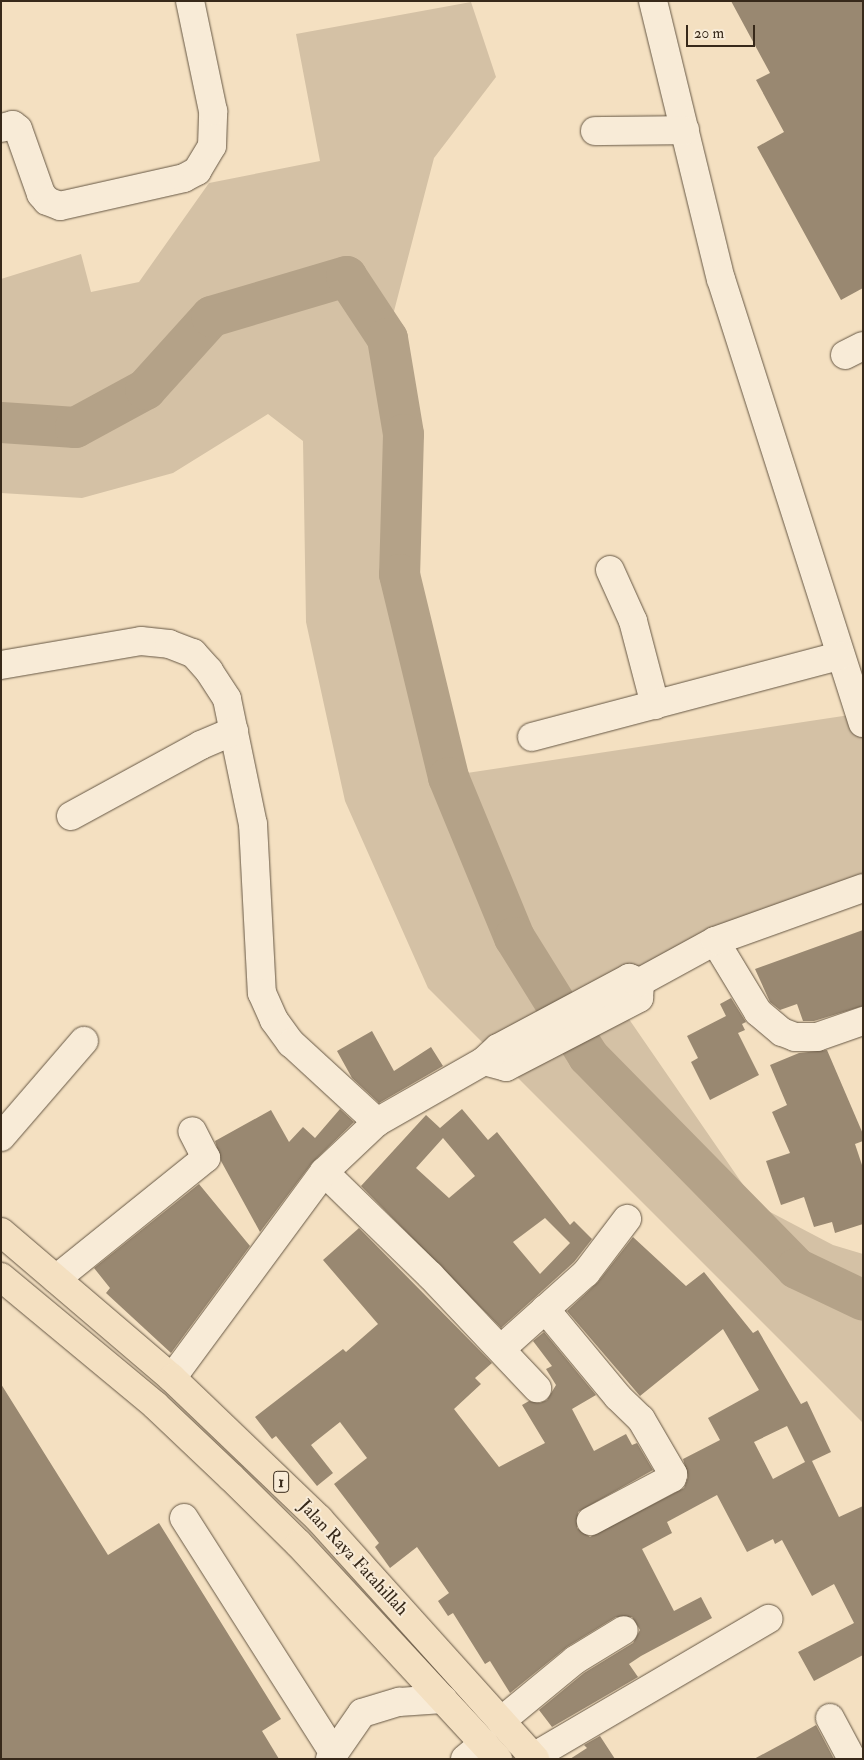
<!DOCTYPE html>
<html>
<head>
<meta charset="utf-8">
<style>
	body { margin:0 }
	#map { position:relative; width:864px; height:1760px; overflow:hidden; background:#f4e0c1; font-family:"IM FELL Double Pica",serif }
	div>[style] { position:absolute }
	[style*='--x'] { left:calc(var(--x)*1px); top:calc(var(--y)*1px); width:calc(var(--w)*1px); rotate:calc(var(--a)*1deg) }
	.green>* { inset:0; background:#d4c1a5 }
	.river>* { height:41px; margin:-20.5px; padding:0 20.5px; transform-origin:20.5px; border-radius:20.5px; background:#b4a288 }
	.building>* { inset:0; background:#998871 }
	.roads { filter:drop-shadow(0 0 1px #665744) drop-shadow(0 0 1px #665744) }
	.minor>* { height:28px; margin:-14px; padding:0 14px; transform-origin:14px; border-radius:14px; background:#f8ebd7 }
	.highway>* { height:28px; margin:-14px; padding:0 14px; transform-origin:14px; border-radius:14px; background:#f4e0c1 }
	span { translate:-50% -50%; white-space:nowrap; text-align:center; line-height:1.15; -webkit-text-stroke:4px #f8ebd7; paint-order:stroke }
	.shield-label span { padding:1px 4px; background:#f8ebd7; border:1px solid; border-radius:4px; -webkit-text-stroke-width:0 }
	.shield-label { font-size:16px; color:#37291a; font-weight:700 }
	.street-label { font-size:18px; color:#37291a }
	.frame { position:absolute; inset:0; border:2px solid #37291a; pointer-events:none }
	.scale { position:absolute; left:686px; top:25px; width:69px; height:22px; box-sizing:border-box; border:2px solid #37291a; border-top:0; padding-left:6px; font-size:15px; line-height:18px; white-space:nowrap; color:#37291a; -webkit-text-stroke:4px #f8ebd7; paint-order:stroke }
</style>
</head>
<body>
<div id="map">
	<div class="green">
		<div style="clip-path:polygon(471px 2px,496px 77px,434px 158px,387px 338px,403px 438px,399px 574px,447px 776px,863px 713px,863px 877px,611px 993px,757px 1205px,833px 1245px,863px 1254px,863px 1423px,428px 988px,345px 801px,306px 622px,303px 441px,268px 414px,173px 473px,82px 498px,1px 493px,1px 279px,81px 254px,91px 292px,139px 282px,209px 183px,320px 161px,296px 34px)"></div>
	</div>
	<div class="river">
		<div style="--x:1;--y:422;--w:74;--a:3.9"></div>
		<div style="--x:75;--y:427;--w:80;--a:-28.5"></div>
		<div style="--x:145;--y:389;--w:98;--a:-47.9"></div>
		<div style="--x:211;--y:316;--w:141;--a:-16.5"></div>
		<div style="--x:346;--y:276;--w:74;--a:56.5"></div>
		<div style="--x:387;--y:338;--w:97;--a:80.5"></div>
		<div style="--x:403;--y:434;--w:140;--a:91.6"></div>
		<div style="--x:399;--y:574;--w:209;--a:76.4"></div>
		<div style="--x:448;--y:777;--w:173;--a:67.6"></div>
		<div style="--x:514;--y:937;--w:140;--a:58.1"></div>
		<div style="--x:588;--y:1056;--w:297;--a:45.5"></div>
		<div style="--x:796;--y:1268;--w:74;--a:25.5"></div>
	</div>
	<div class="building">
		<div style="clip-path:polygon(731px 1px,863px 1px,863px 288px,841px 300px,757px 147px,784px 132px,756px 80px,770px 73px)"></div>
		<div style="clip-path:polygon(863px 930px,863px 1006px,814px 1021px,803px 1021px,797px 1004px,780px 1010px,770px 1002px,755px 969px)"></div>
		<div style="clip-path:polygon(731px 998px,746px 1022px,742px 1024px,745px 1030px,738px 1033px,759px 1075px,710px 1100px,691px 1062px,698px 1058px,687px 1036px,726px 1016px,720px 1004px)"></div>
		<div style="clip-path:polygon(372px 1031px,394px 1071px,431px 1047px,443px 1066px,379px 1103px,352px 1078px,337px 1051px)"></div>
		<div style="clip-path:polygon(827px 1050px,863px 1134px,863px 1141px,855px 1144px,863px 1168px,863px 1224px,835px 1233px,832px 1222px,814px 1227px,804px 1197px,781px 1205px,766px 1161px,790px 1153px,772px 1112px,787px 1105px,770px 1065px,799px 1053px)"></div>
		<div style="clip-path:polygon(340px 1109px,354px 1122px,312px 1163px,260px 1232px,221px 1161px,215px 1141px,271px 1110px,289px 1142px,303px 1127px,315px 1138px)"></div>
		<div style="clip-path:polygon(evenodd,462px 1109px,488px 1140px,497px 1132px,570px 1225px,574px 1221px,592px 1239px,574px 1262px,501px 1328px,361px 1186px,426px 1115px,440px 1128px,462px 1109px,443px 1138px,475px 1176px,449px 1198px,416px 1168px,443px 1138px,462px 1109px,545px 1218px,570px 1243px,540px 1274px,513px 1242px,545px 1218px)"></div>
		<div style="clip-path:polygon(199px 1184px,250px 1246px,171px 1353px,106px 1293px,110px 1288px,94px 1268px)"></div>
		<div style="clip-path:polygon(evenodd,359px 1228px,492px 1363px,475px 1378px,481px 1384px,454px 1409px,499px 1467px,545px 1443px,522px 1405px,529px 1401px,540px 1403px,547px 1400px,556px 1385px,546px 1369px,552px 1366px,533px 1341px,544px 1332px,596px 1395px,572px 1409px,594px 1451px,626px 1434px,632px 1445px,637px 1443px,653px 1470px,578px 1512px,577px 1528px,590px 1537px,684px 1488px,688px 1477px,683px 1459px,720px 1440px,708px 1418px,759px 1390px,723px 1329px,640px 1396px,567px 1311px,598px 1282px,633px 1237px,686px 1286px,704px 1272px,753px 1333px,758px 1330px,801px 1404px,807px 1401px,831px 1452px,812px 1461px,839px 1517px,863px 1506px,863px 1655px,814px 1681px,798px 1652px,854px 1623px,834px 1584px,812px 1596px,782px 1540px,775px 1544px,773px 1539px,747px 1552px,717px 1495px,667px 1522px,672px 1533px,642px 1549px,674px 1611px,701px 1597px,712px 1618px,641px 1656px,629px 1664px,638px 1677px,552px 1727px,539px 1710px,584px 1673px,633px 1643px,640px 1630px,632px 1617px,616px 1617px,567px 1647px,510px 1693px,490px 1661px,485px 1664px,453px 1613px,448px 1616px,438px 1601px,449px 1593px,417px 1547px,390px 1568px,375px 1547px,379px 1543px,334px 1484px,367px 1458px,340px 1422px,311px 1445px,333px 1473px,317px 1486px,276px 1436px,272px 1439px,255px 1417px,343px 1349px,346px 1352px,378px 1324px,323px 1260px,359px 1228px,787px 1426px,805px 1462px,773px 1479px,754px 1442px,787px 1426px)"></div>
		<div style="clip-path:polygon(1px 1384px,108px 1555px,159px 1523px,281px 1719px,262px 1731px,279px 1759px,1px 1759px)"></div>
		<div style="clip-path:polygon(816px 1725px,834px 1759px,754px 1759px,793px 1738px)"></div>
		<div style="clip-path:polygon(600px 1736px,615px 1759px,570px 1759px,587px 1748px,584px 1745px)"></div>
	</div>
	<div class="roads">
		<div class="minor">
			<div style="--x:653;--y:1;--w:286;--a:76.3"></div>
			<div style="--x:721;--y:279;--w:466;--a:72.3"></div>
			<div style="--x:1;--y:128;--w:12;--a:-14"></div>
			<div style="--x:13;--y:125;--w:6;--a:39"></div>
			<div style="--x:18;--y:129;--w:69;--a:70.5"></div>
			<div style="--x:41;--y:194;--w:9;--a:49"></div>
			<div style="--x:47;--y:201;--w:14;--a:21"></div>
			<div style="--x:60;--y:206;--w:127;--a:-12.7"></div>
			<div style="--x:184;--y:178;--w:15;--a:-28"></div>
			<div style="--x:197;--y:171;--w:29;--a:-59"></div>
			<div style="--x:212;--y:146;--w:35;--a:-88"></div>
			<div style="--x:213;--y:111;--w:112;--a:-101.8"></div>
			<div style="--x:595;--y:131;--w:90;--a:-0.6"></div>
			<div style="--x:845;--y:355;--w:20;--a:-27"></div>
			<div style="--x:610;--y:570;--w:56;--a:65.7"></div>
			<div style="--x:633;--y:621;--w:87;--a:75.3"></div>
			<div style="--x:1;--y:665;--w:142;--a:-9.7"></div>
			<div style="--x:141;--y:641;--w:28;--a:6"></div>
			<div style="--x:169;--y:644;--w:26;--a:21"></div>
			<div style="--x:193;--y:653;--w:24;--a:48"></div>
			<div style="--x:209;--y:671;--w:33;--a:57"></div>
			<div style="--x:227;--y:699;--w:128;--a:78.3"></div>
			<div style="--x:253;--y:824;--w:169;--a:87"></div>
			<div style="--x:262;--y:993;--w:30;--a:66"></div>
			<div style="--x:274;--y:1020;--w:29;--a:54"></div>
			<div style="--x:291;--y:1043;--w:117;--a:42.6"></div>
			<div style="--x:532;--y:737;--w:318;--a:-14.8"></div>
			<div style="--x:71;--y:816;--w:148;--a:-28.6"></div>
			<div style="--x:201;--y:745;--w:36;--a:-23"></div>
			<div style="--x:715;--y:941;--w:83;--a:58.8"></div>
			<div style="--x:758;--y:1012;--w:31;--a:40"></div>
			<div style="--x:782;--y:1032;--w:14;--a:21"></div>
			<div style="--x:795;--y:1037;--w:22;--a:0"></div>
			<div style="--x:817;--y:1037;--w:49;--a:-19.2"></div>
			<div style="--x:484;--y:1061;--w:23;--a:15"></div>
			<div style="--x:506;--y:1067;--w:150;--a:-27.4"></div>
			<div style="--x:639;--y:998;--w:16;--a:-86"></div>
			<div style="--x:1;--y:1137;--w:127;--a:-49.2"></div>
			<div style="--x:324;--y:1172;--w:148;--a:44.2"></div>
			<div style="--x:430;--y:1275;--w:156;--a:46.6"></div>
			<div style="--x:56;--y:1279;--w:193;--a:-38.9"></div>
			<div style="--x:206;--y:1158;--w:30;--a:-117"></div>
			<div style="--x:545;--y:1309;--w:114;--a:50.3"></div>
			<div style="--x:618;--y:1397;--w:32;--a:44"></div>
			<div style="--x:641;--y:1419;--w:64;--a:59.8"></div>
			<div style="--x:673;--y:1474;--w:4;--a:104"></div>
			<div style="--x:672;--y:1478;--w:92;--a:152"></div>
			<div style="--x:502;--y:1348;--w:113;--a:-41.8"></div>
			<div style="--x:586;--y:1273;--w:68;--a:-52.8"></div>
			<div style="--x:172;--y:1378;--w:256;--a:-53.6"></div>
			<div style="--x:324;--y:1172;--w:73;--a:-43.3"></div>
			<div style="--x:377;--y:1122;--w:123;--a:-29.7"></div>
			<div style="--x:484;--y:1061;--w:19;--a:-43"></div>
			<div style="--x:498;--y:1048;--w:149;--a:-28.1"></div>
			<div style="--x:629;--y:978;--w:12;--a:20"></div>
			<div style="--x:640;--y:982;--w:85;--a:-28.7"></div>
			<div style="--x:715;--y:941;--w:157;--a:-19.7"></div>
			<div style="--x:184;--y:1518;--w:277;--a:57.5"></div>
			<div style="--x:830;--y:1718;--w:47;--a:61.8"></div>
			<div style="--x:501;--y:1721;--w:96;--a:-39.5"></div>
			<div style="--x:575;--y:1660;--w:57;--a:-31.5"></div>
			<div style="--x:533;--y:1757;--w:273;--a:-30.4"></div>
			<div style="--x:330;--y:1759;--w:56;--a:-55.2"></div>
			<div style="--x:362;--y:1713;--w:39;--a:-17"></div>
			<div style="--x:399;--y:1702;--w:44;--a:-3.9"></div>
			<div style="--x:465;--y:1759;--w:25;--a:-40"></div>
		</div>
		<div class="highway">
			<div style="--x:1;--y:1232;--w:225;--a:40.5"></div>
			<div style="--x:172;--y:1378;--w:204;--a:43.8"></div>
			<div style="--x:319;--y:1519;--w:323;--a:48"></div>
			<div style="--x:1;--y:1277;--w:200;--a:39.7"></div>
			<div style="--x:155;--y:1405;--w:105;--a:43.5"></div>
			<div style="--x:231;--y:1477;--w:95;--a:44.6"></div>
			<div style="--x:299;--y:1544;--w:293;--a:47.2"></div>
		</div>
	</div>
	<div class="shield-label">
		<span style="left:281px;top:1482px">1</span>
	</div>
	<div class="street-label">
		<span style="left:353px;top:1558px;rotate:47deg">Jalan Raya Fatahillah</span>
	</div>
	<div class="frame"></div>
	<div class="scale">20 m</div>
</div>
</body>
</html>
